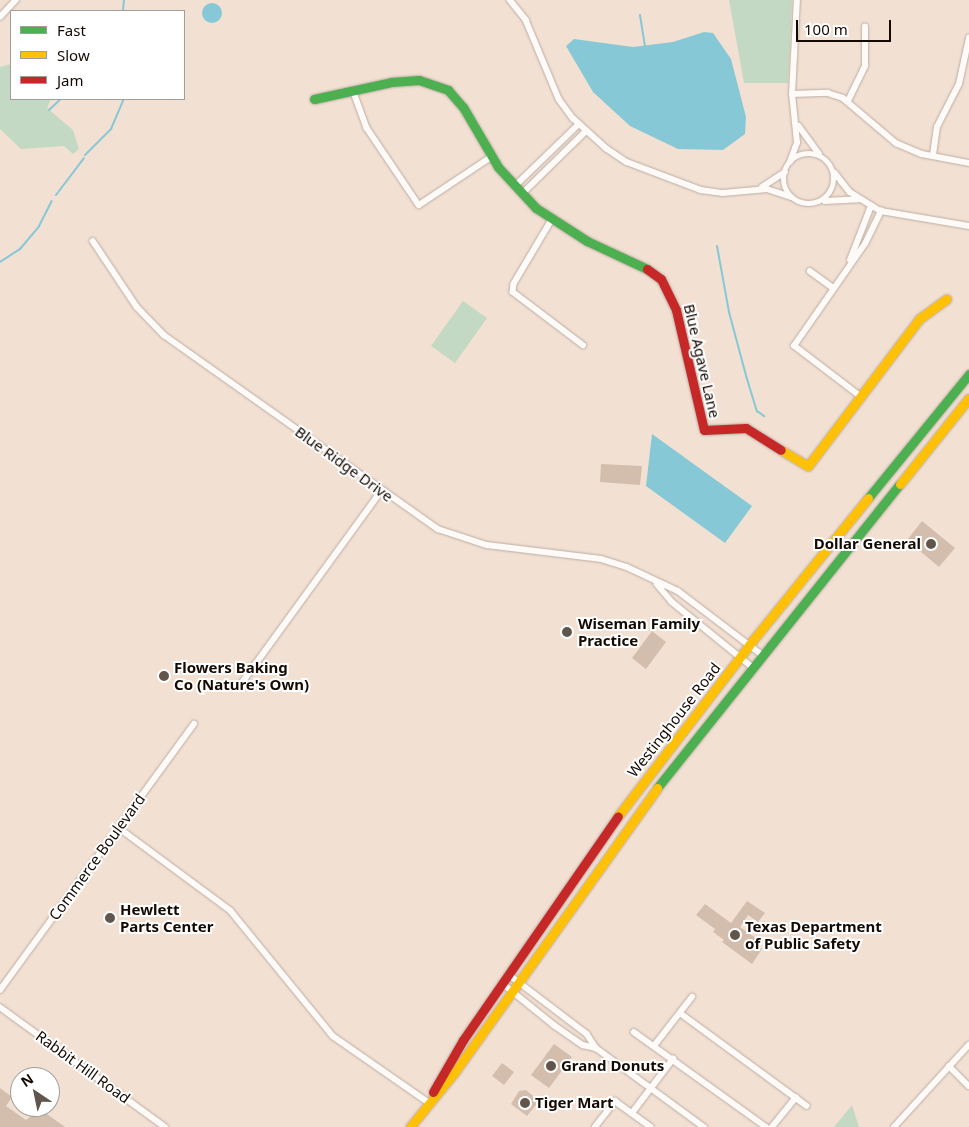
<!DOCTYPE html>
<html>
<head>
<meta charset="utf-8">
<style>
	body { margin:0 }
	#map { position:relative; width:969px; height:1127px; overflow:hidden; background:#f2e0d2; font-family:"Noto Sans",sans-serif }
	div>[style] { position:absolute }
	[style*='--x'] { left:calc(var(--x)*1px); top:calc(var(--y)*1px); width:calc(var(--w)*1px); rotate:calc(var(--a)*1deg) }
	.green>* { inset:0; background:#c3d9c3 }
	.water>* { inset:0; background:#86c8d6 }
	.round { border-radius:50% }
	.stream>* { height:2px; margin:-1px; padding:0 1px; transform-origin:1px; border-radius:1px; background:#86c8d6 }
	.building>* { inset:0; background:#d3beae }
	.roads { filter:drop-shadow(0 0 1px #bcada3) drop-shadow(0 0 1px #bcada3) }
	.street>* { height:5.5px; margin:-2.75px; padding:0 2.75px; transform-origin:2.75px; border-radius:2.75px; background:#fdfaf8 }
	.street>.ring { margin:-2.75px; padding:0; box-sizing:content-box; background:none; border:5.5px solid #fdfaf8; border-radius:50% }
	.fast>* { height:9px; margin:-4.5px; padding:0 4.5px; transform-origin:4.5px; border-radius:4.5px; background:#4caf50 }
	.slow>* { height:9px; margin:-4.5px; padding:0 4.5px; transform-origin:4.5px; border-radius:4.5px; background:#ffc107 }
	.jam>* { height:9px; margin:-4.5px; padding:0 4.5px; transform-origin:4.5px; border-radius:4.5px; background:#c62828 }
	.dots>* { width:14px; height:14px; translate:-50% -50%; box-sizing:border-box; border:2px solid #fff; border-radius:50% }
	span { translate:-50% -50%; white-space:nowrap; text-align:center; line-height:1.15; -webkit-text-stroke:4px #fff; paint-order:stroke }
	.street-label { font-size:15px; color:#140a03 }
	.poi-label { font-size:15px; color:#140a03; font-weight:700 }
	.right { translate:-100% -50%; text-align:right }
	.left { translate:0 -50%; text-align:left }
	.legend { position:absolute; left:10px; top:10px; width:175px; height:90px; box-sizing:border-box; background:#fff; border:1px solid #a19d9a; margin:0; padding:6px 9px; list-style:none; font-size:15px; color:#140a03 }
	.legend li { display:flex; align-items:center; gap:10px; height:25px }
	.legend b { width:25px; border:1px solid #a19d9a }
	.north { position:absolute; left:10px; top:1067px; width:50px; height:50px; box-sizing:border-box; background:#fff; border:1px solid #a19d9a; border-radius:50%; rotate:326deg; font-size:14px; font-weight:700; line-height:20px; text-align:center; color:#140a03 }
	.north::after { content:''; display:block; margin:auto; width:18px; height:22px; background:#62554b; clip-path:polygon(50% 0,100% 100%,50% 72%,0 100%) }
	.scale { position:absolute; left:796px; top:20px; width:95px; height:22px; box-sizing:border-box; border:2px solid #140a03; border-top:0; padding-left:6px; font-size:15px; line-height:18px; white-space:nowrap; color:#140a03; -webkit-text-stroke:4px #fff; paint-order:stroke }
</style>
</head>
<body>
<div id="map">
	<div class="green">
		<div style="clip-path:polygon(729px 0,792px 0,788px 83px,744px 83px)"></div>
		<div style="clip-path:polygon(11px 64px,11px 99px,51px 99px,47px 108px,73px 130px,79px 149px,73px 154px,64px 146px,21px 149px,0 129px,0 67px)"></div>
		<div style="clip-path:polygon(463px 301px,487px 318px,455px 363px,431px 346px)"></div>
		<div style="clip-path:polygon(852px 1105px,859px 1127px,834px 1127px)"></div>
	</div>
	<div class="water">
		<div class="round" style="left:202px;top:3px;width:20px;height:20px"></div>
		<div style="clip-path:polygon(704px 32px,713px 33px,731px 59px,746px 117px,745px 134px,723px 150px,678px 149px,630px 126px,593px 92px,566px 46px,574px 39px,633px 47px,673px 42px)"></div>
		<div style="clip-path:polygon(652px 434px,752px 506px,725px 543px,646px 486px)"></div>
	</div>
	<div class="stream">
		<div style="--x:123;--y:11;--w:11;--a:-85"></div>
		<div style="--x:640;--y:15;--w:32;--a:81"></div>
		<div style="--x:49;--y:110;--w:16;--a:-43"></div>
		<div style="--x:85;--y:155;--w:37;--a:-45"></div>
		<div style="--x:111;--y:129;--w:33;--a:-67"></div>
		<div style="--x:56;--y:195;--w:46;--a:-52.9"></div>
		<div style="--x:717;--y:246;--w:67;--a:79.7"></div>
		<div style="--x:729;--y:312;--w:69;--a:75"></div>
		<div style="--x:747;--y:379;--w:34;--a:73"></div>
		<div style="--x:757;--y:411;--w:9;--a:36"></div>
		<div style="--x:0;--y:262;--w:24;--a:-33"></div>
		<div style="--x:20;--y:249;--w:30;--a:-50"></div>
		<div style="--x:39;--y:226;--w:28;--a:-63"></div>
	</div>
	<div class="building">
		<div style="clip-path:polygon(601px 464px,642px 466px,640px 485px,600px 482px)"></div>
		<div style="clip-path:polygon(922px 521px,955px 548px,939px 567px,907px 540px)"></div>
		<div style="clip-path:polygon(652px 631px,666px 642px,646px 669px,632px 658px)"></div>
		<div style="clip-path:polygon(747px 901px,765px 913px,758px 922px,748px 915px,740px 927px,757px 939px,754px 943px,762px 949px,752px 964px,722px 942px,724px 940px,713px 932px,715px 929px,696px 915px,705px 904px,731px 923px)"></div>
		<div style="clip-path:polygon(554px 1044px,572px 1057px,549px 1088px,531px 1075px)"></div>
		<div style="clip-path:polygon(502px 1063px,514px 1072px,504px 1085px,492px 1076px)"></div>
		<div style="clip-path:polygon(0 1088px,12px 1097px,6px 1106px,26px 1120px,40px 1109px,65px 1127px,0 1127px)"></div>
		<div style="clip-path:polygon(526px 1090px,539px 1101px,527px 1116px,511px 1104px,519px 1091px)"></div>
	</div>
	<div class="roads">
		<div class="street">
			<div style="--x:510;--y:0;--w:26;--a:51"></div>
			<div style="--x:526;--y:20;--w:86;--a:67.3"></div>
			<div style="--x:559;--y:99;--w:24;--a:54"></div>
			<div style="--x:573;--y:118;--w:45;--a:42.3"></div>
			<div style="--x:606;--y:148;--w:25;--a:34"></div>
			<div style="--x:627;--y:162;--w:79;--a:20.7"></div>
			<div style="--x:701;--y:190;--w:22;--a:8"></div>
			<div style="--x:723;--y:193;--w:44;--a:-5.2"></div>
			<div style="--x:767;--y:189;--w:25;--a:18"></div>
			<div style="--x:0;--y:17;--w:23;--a:-47"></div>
			<div style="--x:353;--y:90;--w:40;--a:69.8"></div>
			<div style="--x:367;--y:128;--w:93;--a:56"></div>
			<div style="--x:419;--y:205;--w:87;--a:-33.7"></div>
			<div style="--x:792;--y:94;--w:36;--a:-2"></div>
			<div style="--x:828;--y:93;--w:16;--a:18"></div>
			<div style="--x:843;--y:98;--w:70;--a:40.3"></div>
			<div style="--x:896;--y:143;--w:28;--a:23"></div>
			<div style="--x:922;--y:154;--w:48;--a:10.8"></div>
			<div style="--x:848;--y:101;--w:39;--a:-64"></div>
			<div style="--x:865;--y:66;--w:39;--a:-90"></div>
			<div style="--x:799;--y:126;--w:34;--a:54"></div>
			<div class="ring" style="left:784px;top:154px;width:44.5px;height:44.5px"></div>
			<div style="--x:933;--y:155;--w:28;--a:-82"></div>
			<div style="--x:937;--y:127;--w:48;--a:-62.9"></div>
			<div style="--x:959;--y:84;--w:47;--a:-77.7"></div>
			<div style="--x:790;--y:162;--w:20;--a:-70"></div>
			<div style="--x:797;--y:143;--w:49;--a:-95.8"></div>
			<div style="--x:792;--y:94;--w:94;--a:-87"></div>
			<div style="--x:835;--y:173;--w:24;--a:52"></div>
			<div style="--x:850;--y:192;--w:36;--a:32"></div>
			<div style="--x:881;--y:211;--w:89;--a:9.7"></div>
			<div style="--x:515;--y:186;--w:89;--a:-44.1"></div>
			<div style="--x:762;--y:187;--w:27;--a:-33"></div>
			<div style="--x:522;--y:194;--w:90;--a:-44.5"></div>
			<div style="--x:825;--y:201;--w:33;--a:-3"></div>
			<div style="--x:552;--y:220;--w:74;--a:120.7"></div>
			<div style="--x:514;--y:284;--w:8;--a:97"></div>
			<div style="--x:513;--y:292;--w:88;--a:37.1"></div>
			<div style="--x:93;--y:241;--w:79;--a:56.3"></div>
			<div style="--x:137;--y:307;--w:39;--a:46"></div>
			<div style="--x:164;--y:335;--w:336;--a:35.3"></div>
			<div style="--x:438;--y:529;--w:52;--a:18.1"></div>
			<div style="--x:487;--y:545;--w:115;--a:7"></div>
			<div style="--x:601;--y:559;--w:27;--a:17"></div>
			<div style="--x:627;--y:567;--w:56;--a:25.2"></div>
			<div style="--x:678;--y:591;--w:104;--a:37.2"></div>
			<div style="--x:850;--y:260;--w:58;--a:-68.7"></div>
			<div style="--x:810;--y:271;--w:29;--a:36"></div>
			<div style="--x:861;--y:397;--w:84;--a:-142.7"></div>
			<div style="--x:794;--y:346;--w:124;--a:-55.2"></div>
			<div style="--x:865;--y:244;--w:37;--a:-64"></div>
			<div style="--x:657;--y:584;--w:23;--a:50"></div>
			<div style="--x:672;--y:602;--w:102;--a:39"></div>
			<div style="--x:241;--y:684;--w:238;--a:-54"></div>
			<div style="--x:119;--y:828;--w:139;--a:36.5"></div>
			<div style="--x:231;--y:911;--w:161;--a:50.8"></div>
			<div style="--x:333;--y:1036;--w:116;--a:34.8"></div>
			<div style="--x:508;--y:974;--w:99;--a:37.2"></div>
			<div style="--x:587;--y:1034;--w:17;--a:57"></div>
			<div style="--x:502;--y:983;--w:67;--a:38.9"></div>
			<div style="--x:554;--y:1025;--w:35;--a:35"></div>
			<div style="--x:583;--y:1045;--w:13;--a:13"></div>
			<div style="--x:596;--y:1048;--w:134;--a:36.2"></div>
			<div style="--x:0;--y:990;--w:329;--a:-53.9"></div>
			<div style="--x:0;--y:1007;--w:204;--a:36"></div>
			<div style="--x:680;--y:1013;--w:157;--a:36.2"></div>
			<div style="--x:634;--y:1032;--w:163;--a:35.7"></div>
			<div style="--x:654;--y:1046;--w:62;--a:-52.2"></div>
			<div style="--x:949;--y:1066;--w:28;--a:45"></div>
			<div style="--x:632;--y:1113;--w:68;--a:-52.8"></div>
			<div style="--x:595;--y:1127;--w:33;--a:-52"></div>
			<div style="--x:615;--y:1101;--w:44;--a:35.8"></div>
			<div style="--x:772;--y:1127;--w:38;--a:-51"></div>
			<div style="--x:894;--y:1127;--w:111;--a:-47.6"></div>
		</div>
		<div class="fast">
			<div style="--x:314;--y:99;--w:79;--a:-12.4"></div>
			<div style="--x:391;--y:82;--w:28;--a:-4"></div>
			<div style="--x:419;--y:80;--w:31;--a:19"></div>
			<div style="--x:448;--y:90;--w:23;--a:49"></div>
			<div style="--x:463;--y:107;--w:69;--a:59.7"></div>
			<div style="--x:498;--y:167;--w:56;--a:47.2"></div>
			<div style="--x:536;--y:208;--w:61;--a:32.9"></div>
			<div style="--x:587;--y:241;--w:66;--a:25"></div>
			<div style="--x:868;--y:498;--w:160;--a:-50.8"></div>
			<div style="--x:657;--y:788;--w:389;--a:-51.4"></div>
		</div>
		<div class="slow">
			<div style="--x:781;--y:450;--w:31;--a:31"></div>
			<div style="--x:808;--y:466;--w:184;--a:-52.9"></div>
			<div style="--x:919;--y:319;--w:34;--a:-36"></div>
			<div style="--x:900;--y:484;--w:110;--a:-51.3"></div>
			<div style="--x:618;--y:816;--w:215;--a:-52.5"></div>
			<div style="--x:749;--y:645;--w:189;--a:-51"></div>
			<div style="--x:410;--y:1127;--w:70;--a:-50.8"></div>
			<div style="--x:454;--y:1073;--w:350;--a:-54.5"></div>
		</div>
		<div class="jam">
			<div style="--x:647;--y:269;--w:17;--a:36"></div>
			<div style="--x:661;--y:279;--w:34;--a:64"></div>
			<div style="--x:676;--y:310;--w:123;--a:76.9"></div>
			<div style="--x:704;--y:430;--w:42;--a:-2.7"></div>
			<div style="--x:746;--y:428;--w:41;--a:32.2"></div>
			<div style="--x:433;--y:1092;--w:60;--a:-60"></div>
			<div style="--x:463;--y:1040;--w:272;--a:-55.3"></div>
		</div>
	</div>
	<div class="dots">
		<div style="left:931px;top:544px;background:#62554b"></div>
		<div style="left:567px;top:632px;background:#62554b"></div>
		<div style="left:164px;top:676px;background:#62554b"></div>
		<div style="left:110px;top:918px;background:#62554b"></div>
		<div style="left:735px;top:935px;background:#62554b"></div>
		<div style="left:551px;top:1066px;background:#62554b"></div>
		<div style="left:525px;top:1103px;background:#62554b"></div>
	</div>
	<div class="street-label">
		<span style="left:702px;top:361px;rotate:77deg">Blue Agave Lane</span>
		<span style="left:344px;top:464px;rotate:36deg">Blue Ridge Drive</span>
		<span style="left:674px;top:720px;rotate:-52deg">Westinghouse Road</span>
		<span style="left:97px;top:857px;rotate:-54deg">Commerce Boulevard</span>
		<span style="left:83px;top:1067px;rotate:36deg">Rabbit Hill Road</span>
	</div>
	<div class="poi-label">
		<span class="right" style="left:921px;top:544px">Dollar General</span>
		<span class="left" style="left:578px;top:632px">Wiseman Family<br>Practice</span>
		<span class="left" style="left:174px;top:676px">Flowers Baking<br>Co (Nature's Own)</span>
		<span class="left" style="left:120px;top:918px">Hewlett<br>Parts Center</span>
		<span class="left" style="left:745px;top:935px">Texas Department<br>of Public Safety</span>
		<span class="left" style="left:561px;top:1066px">Grand Donuts</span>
		<span class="left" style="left:535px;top:1103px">Tiger Mart</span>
	</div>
	<ul class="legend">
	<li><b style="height:6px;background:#4caf50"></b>Fast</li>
	<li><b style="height:6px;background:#ffc107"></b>Slow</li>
	<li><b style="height:6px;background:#c62828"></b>Jam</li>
	</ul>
	<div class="north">N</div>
	<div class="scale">100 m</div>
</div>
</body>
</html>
